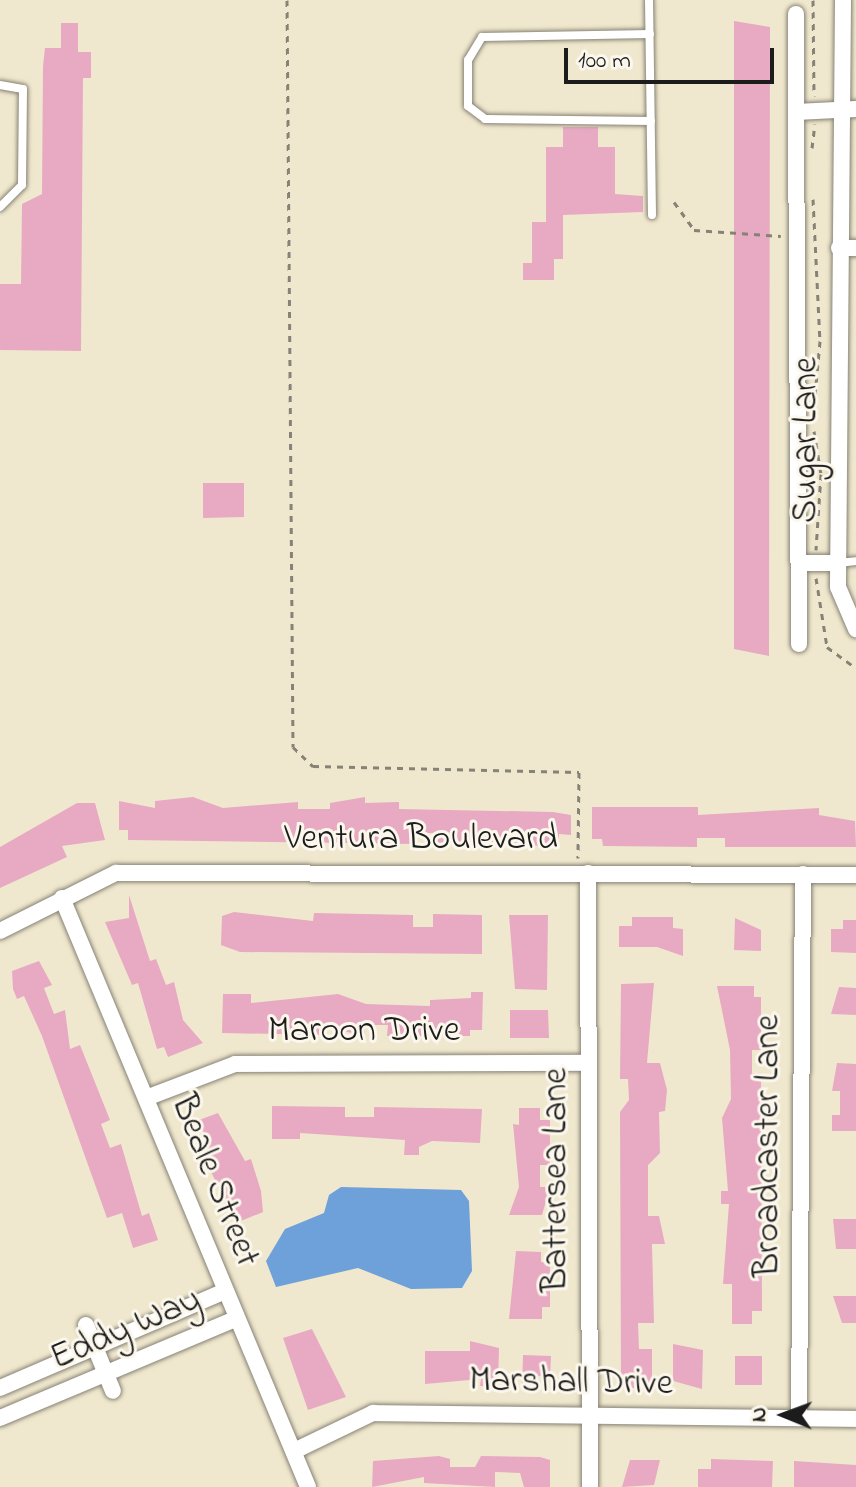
<!DOCTYPE html>
<html>
<head>
<meta charset="utf-8">
<style>
	body { margin:0 }
	#map { position:relative; width:856px; height:1487px; overflow:hidden; background:#f0e8ce; font-family:"Indie Flower",sans-serif }
	div>[style] { position:absolute }
	[style*='--x'] { left:calc(var(--x)*1px); top:calc(var(--y)*1px); width:calc(var(--w)*1px); rotate:calc(var(--a)*1deg) }
	.water>* { inset:0; background:#6ea0d9 }
	.building>* { inset:0; background:#e7aac2 }
	.path>* { height:3px; margin-top:-1.5px; transform-origin:0; background:repeating-linear-gradient(90deg,#868275 0 6px,transparent 0 12px) }
	.roads { filter:drop-shadow(0 0 2px #868275) drop-shadow(0 0 2px #868275) }
	.lane>* { height:8px; margin:-4px; padding:0 4px; transform-origin:4px; border-radius:4px; background:#fff }
	.street>* { height:16px; margin:-8px; padding:0 8px; transform-origin:8px; border-radius:8px; background:#fff }
	span { translate:-50% -50%; white-space:nowrap; text-align:center; line-height:1.15; -webkit-text-stroke:6px #fbf7ec; paint-order:stroke }
	.street-label { font-size:36px; color:#1c1c1c }
	.north { position:absolute; left:744px; top:1375px; width:80px; height:80px; -webkit-text-stroke:6px #fbf7ec; paint-order:stroke; rotate:271deg; font-size:22px; font-weight:700; line-height:32px; text-align:center; color:#1c1c1c }
	.north::after { content:''; display:block; margin:auto; width:28px; height:36px; background:#1c1c1c; clip-path:polygon(50% 0,100% 100%,50% 72%,0 100%) }
	.scale { position:absolute; left:564px; top:48px; width:210px; height:36px; box-sizing:border-box; border:4px solid #1c1c1c; border-top:0; padding-left:10px; font-size:24px; line-height:28px; white-space:nowrap; color:#1c1c1c; -webkit-text-stroke:6px #fbf7ec; paint-order:stroke }
</style>
</head>
<body>
<div id="map">
	<div class="water">
		<div style="clip-path:polygon(341px 1187px,461px 1190px,469px 1201px,472px 1271px,462px 1288px,411px 1289px,358px 1268px,276px 1287px,266px 1261px,285px 1229px,324px 1213px,329px 1195px)"></div>
	</div>
	<div class="building">
		<div style="clip-path:polygon(734px 21px,770px 27px,769px 656px,734px 649px)"></div>
		<div style="clip-path:polygon(61px 23px,78px 23px,78px 52px,91px 52px,91px 78px,83px 78px,81px 351px,0 350px,0 284px,21px 284px,22px 204px,42px 194px,43px 66px,45px 48px,61px 48px)"></div>
		<div style="clip-path:polygon(563px 127px,598px 127px,598px 147px,615px 147px,615px 194px,643px 196px,643px 212px,563px 215px,563px 259px,554px 259px,554px 280px,523px 280px,523px 263px,532px 263px,532px 222px,546px 222px,546px 147px,563px 147px)"></div>
		<div style="clip-path:polygon(203px 483px,244px 483px,244px 517px,203px 518px)"></div>
		<div style="clip-path:polygon(193px 797px,223px 808px,298px 802px,298px 809px,330px 809px,330px 803px,365px 797px,365px 803px,399px 802px,399px 809px,553px 812px,571px 815px,571px 835px,559px 834px,558px 846px,493px 845px,436px 844px,436px 833px,415px 833px,415px 844px,128px 840px,128px 830px,119px 830px,119px 801px,155px 808px,155px 801px)"></div>
		<div style="clip-path:polygon(77px 803px,95px 803px,105px 840px,62px 846px,67px 857px,0 888px,0 847px)"></div>
		<div style="clip-path:polygon(592px 807px,698px 807px,698px 815px,819px 808px,819px 815px,855px 821px,856px 847px,725px 847px,725px 838px,697px 838px,697px 847px,603px 846px,602px 839px,592px 839px)"></div>
		<div style="clip-path:polygon(129px 895px,150px 961px,156px 959px,166px 985px,174px 982px,183px 1020px,203px 1043px,168px 1057px,164px 1047px,157px 1049px,138px 983px,132px 985px,105px 922px,129px 918px)"></div>
		<div style="clip-path:polygon(234px 912px,313px 921px,314px 913px,413px 915px,413px 927px,433px 927px,433px 914px,482px 915px,482px 954px,240px 952px,221px 945px,222px 916px)"></div>
		<div style="clip-path:polygon(509px 915px,548px 915px,547px 990px,515px 989px)"></div>
		<div style="clip-path:polygon(632px 917px,673px 917px,673px 928px,683px 929px,683px 956px,657px 947px,619px 947px,619px 926px,632px 926px)"></div>
		<div style="clip-path:polygon(735px 918px,761px 930px,761px 951px,734px 950px)"></div>
		<div style="clip-path:polygon(843px 920px,856px 920px,856px 953px,831px 952px,831px 929px,843px 929px)"></div>
		<div style="clip-path:polygon(39px 961px,52px 985px,44px 988px,54px 1014px,65px 1010px,70px 1049px,80px 1045px,110px 1120px,101px 1124px,110px 1148px,121px 1144px,142px 1216px,149px 1213px,158px 1240px,133px 1248px,122px 1213px,107px 1218px,42px 1036px,24px 996px,17px 999px,13px 989px,12px 971px)"></div>
		<div style="clip-path:polygon(654px 983px,647px 1063px,660px 1063px,667px 1090px,665px 1111px,659px 1112px,660px 1153px,648px 1165px,648px 1216px,659px 1216px,665px 1244px,652px 1244px,654px 1323px,638px 1323px,639px 1349px,652px 1349px,652px 1388px,621px 1388px,620px 1112px,629px 1100px,628px 1079px,620px 1079px,621px 984px)"></div>
		<div style="clip-path:polygon(717px 986px,754px 986px,754px 997px,761px 997px,761px 1050px,752px 1050px,752px 1073px,761px 1073px,762px 1311px,752px 1311px,752px 1324px,732px 1324px,732px 1284px,723px 1284px,729px 1204px,721px 1204px,721px 1191px,728px 1191px,722px 1118px,731px 1099px,730px 1050px)"></div>
		<div style="clip-path:polygon(839px 987px,856px 988px,856px 1015px,831px 1014px)"></div>
		<div style="clip-path:polygon(471px 992px,483px 992px,482px 1030px,470px 1030px,470px 1036px,387px 1036px,388px 1025px,365px 1025px,365px 1036px,326px 1027px,326px 1035px,222px 1033px,223px 994px,251px 994px,251px 1003px,338px 994px,366px 1004px,430px 1006px,430px 1000px,471px 998px)"></div>
		<div style="clip-path:polygon(510px 1010px,548px 1010px,549px 1038px,510px 1038px)"></div>
		<div style="clip-path:polygon(837px 1063px,856px 1064px,856px 1131px,832px 1131px,832px 1115px,840px 1115px,840px 1091px,832px 1091px)"></div>
		<div style="clip-path:polygon(272px 1106px,345px 1107px,345px 1117px,374px 1117px,374px 1107px,482px 1109px,480px 1143px,432px 1141px,419px 1147px,419px 1155px,404px 1155px,405px 1140px,300px 1133px,300px 1139px,272px 1139px)"></div>
		<div style="clip-path:polygon(519px 1108px,540px 1108px,540px 1120px,550px 1120px,550px 1165px,540px 1165px,540px 1187px,550px 1187px,542px 1215px,509px 1215px,519px 1187px,513px 1124px,519px 1125px)"></div>
		<div style="clip-path:polygon(218px 1113px,245px 1161px,251px 1159px,261px 1191px,263px 1212px,236px 1223px,194px 1137px,204px 1133px,199px 1120px)"></div>
		<div style="clip-path:polygon(833px 1219px,856px 1219px,856px 1249px,836px 1249px)"></div>
		<div style="clip-path:polygon(516px 1251px,541px 1252px,541px 1262px,550px 1263px,550px 1307px,542px 1307px,542px 1319px,509px 1319px)"></div>
		<div style="clip-path:polygon(833px 1296px,856px 1296px,856px 1323px,842px 1323px)"></div>
		<div style="clip-path:polygon(312px 1329px,346px 1397px,308px 1410px,283px 1338px)"></div>
		<div style="clip-path:polygon(470px 1341px,499px 1348px,498px 1387px,480px 1386px,481px 1379px,425px 1384px,425px 1351px,470px 1351px)"></div>
		<div style="clip-path:polygon(673px 1344px,703px 1350px,702px 1389px,673px 1381px)"></div>
		<div style="clip-path:polygon(523px 1355px,551px 1356px,550px 1377px,538px 1376px,538px 1387px,522px 1386px)"></div>
		<div style="clip-path:polygon(735px 1356px,762px 1356px,762px 1385px,735px 1385px)"></div>
		<div style="clip-path:polygon(439px 1456px,450px 1459px,450px 1467px,475px 1467px,481px 1456px,540px 1457px,550px 1460px,550px 1487px,524px 1487px,520px 1473px,495px 1472px,495px 1487px,424px 1483px,424px 1477px,372px 1487px,373px 1461px)"></div>
		<div style="clip-path:polygon(711px 1459px,773px 1461px,772px 1487px,698px 1487px,698px 1469px,711px 1469px)"></div>
		<div style="clip-path:polygon(630px 1460px,660px 1460px,654px 1485px,622px 1487px)"></div>
		<div style="clip-path:polygon(794px 1461px,856px 1465px,856px 1487px,794px 1487px)"></div>
	</div>
	<div class="path">
		<div style="--x:287;--y:0;--w:747;--a:89.54"></div>
		<div style="--x:293;--y:747;--w:28;--a:44"></div>
		<div style="--x:313;--y:766;--w:266;--a:1.3"></div>
		<div style="--x:579;--y:772;--w:86;--a:90.7"></div>
		<div style="--x:813;--y:0;--w:96;--a:89.4"></div>
		<div style="--x:812;--y:148;--w:24;--a:-83"></div>
		<div style="--x:813;--y:199;--w:142;--a:87.2"></div>
		<div style="--x:820;--y:341;--w:66;--a:95.2"></div>
		<div style="--x:674;--y:202;--w:34;--a:54"></div>
		<div style="--x:694;--y:230;--w:87;--a:3.9"></div>
		<div style="--x:814;--y:431;--w:44;--a:80.8"></div>
		<div style="--x:821;--y:474;--w:76;--a:93.8"></div>
		<div style="--x:816;--y:578;--w:70;--a:80.9"></div>
		<div style="--x:827;--y:647;--w:36;--a:36"></div>
	</div>
	<div class="roads">
		<div class="lane">
			<div style="--x:649;--y:0;--w:215;--a:89.2"></div>
			<div style="--x:650;--y:34;--w:168;--a:179"></div>
			<div style="--x:482;--y:37;--w:27;--a:121"></div>
			<div style="--x:468;--y:60;--w:46;--a:90"></div>
			<div style="--x:468;--y:106;--w:21;--a:37"></div>
			<div style="--x:485;--y:119;--w:166;--a:0.7"></div>
			<div style="--x:0;--y:85;--w:23;--a:10"></div>
			<div style="--x:23;--y:89;--w:96;--a:90.6"></div>
			<div style="--x:22;--y:185;--w:31;--a:135"></div>
			<div style="--x:838;--y:563;--w:18;--a:-6"></div>
		</div>
		<div class="street">
			<div style="--x:843;--y:0;--w:587;--a:90.49"></div>
			<div style="--x:838;--y:587;--w:46;--a:66.8"></div>
			<div style="--x:796;--y:14;--w:98;--a:90"></div>
			<div style="--x:796;--y:112;--w:60;--a:-2.9"></div>
			<div style="--x:796;--y:112;--w:532;--a:89.68"></div>
			<div style="--x:839;--y:248;--w:17;--a:0"></div>
			<div style="--x:799;--y:563;--w:39;--a:0"></div>
			<div style="--x:588;--y:873;--w:614;--a:89.81"></div>
			<div style="--x:62;--y:898;--w:638;--a:67.33"></div>
			<div style="--x:0;--y:931;--w:130;--a:-26.6"></div>
			<div style="--x:116;--y:873;--w:740;--a:0.15"></div>
			<div style="--x:146;--y:1098;--w:95;--a:-20.9"></div>
			<div style="--x:235;--y:1064;--w:354;--a:-0.2"></div>
			<div style="--x:86;--y:1325;--w:71;--a:67.8"></div>
			<div style="--x:0;--y:1388;--w:243;--a:-23.3"></div>
			<div style="--x:0;--y:1418;--w:253;--a:-22.8"></div>
			<div style="--x:799;--y:1418;--w:544;--a:-89.58"></div>
			<div style="--x:294;--y:1451;--w:88;--a:-25.7"></div>
			<div style="--x:373;--y:1413;--w:483;--a:0.7"></div>
		</div>
	</div>
	<div class="street-label">
		<span style="left:807px;top:440px;rotate:-90deg">Sugar Lane</span>
		<span style="left:421px;top:840px">Ventura Boulevard</span>
		<span style="left:364px;top:1032px">Maroon Drive</span>
		<span style="left:769px;top:1146px;rotate:-90deg">Broadcaster Lane</span>
		<span style="left:557px;top:1180px;rotate:-90deg">Battersea Lane</span>
		<span style="left:214px;top:1181px;rotate:68deg">Beale Street</span>
		<span style="left:126px;top:1330px;rotate:-23deg">Eddy Way</span>
		<span style="left:571px;top:1383px;rotate:1deg">Marshall Drive</span>
	</div>
	<div class="north">N</div>
	<div class="scale">100 m</div>
</div>
</body>
</html>
